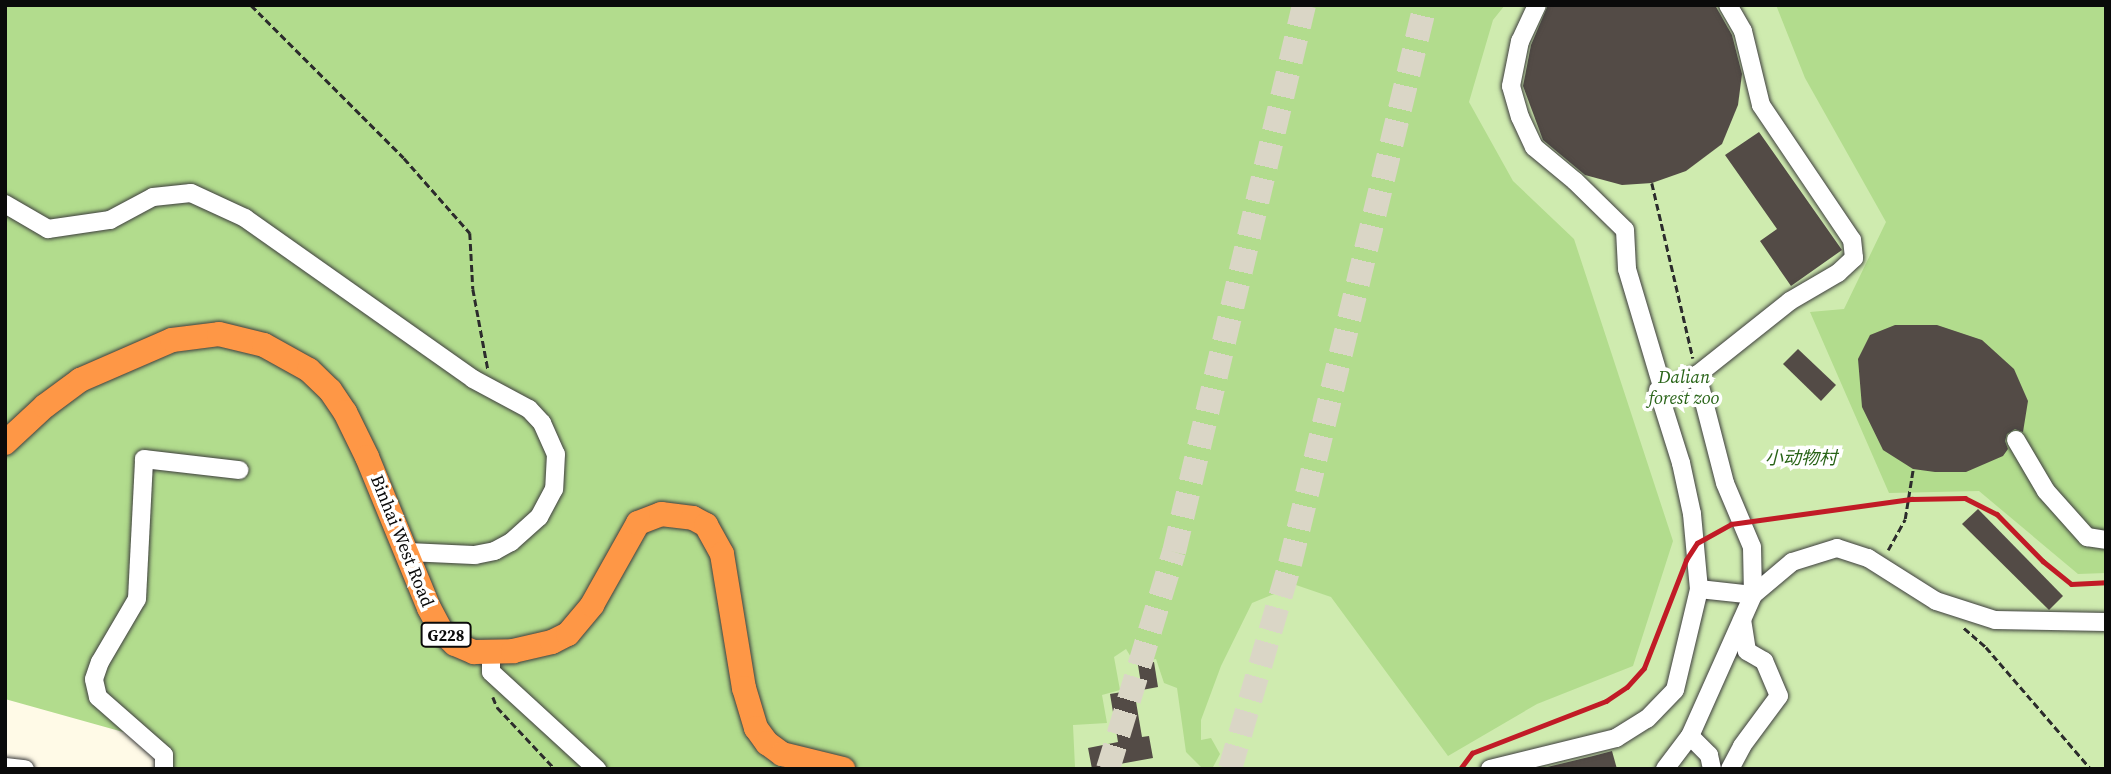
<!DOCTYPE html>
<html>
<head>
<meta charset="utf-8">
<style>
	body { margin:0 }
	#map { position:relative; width:2111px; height:774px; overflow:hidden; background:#fffae7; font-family:"Source Serif 4","Noto Sans SC",serif }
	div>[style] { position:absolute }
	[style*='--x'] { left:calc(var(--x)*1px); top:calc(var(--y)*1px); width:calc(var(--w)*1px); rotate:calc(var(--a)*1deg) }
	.green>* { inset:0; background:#cfebaf }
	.forest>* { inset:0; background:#b2dc8d }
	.building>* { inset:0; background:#534b46 }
	.highway-tunnel>* { height:24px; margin-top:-12px; transform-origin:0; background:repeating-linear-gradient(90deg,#dad6c6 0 24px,transparent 0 36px) }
	.path>* { height:2.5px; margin-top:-1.25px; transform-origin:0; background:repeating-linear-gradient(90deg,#2c2c2c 0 7px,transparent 0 10.5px) }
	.roads { filter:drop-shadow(0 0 2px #3d3d3d) drop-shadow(0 0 2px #3d3d3d) }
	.minor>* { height:18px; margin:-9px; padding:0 9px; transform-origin:9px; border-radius:9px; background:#fff }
	.highway>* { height:24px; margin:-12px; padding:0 12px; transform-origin:12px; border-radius:12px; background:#fe9746 }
	.rail>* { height:4.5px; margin:-2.25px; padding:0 2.25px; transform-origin:2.25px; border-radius:2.25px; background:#c11b26 }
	span { translate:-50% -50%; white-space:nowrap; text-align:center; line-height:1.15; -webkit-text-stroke:7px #fff; paint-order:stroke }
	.shield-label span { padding:2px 5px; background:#fff; border:2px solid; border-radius:5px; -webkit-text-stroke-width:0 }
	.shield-label { font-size:16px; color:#0a0a0a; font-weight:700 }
	.park-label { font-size:18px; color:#296418; font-style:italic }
	.street-label { font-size:18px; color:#0a0a0a }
	.frame { position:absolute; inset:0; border:7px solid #0a0a0a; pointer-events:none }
</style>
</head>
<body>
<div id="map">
	<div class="green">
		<div style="clip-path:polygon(5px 5px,2106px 5px,2106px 769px,1031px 769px)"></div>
	</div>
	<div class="forest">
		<div style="clip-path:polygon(5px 5px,1505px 5px,1493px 20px,1469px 102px,1513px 181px,1574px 239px,1673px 541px,1633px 666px,1537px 704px,1448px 756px,1331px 597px,1296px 585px,1252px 603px,1221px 666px,1201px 720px,1201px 740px,1211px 738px,1220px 754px,1212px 769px,1203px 769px,1186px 752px,1177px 688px,1164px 683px,1156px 659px,1134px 662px,1126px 649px,1114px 657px,1120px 690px,1102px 695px,1107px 723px,1073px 725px,1075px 767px,1085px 769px,169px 769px,166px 744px,5px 699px)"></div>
		<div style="clip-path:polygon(1776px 5px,2106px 5px,2106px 573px,2078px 574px,1979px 491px,1889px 493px,1810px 312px,1844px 309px,1886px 222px,1805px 78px)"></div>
	</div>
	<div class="building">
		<div style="clip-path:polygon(1548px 5px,1715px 5px,1732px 35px,1742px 74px,1738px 105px,1722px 144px,1686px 171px,1652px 183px,1622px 185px,1585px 175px,1543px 140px,1523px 86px,1531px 45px)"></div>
		<div style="clip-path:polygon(1759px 132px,1842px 250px,1791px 286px,1760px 241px,1777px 229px,1725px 155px)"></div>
		<div style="clip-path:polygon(1895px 325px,1937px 325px,1982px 340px,2014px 369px,2028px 401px,2023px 432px,2015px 429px,2007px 434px,2005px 441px,2008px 449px,2003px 456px,1966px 472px,1935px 472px,1913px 469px,1883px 450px,1862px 407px,1858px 359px,1870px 335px)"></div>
		<div style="clip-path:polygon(1798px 349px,1836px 385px,1821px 401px,1783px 364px)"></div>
		<div style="clip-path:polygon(1978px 509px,2063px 596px,2049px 610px,1962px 524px)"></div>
		<div style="clip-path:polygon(1154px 662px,1158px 687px,1142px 690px,1138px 665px)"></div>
		<div style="clip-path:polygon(1134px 690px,1142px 737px,1149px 736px,1153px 758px,1092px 769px,1088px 748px,1118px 742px,1110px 694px)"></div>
		<div style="clip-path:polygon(1612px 751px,1617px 769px,1539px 769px,1593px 756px)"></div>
	</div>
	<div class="highway-tunnel">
		<div style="--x:1108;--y:769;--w:227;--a:-73.1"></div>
		<div style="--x:1174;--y:552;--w:562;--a:-76.63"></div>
		<div style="--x:1230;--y:769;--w:214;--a:-73.7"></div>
		<div style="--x:1290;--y:564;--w:575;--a:-76.42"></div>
	</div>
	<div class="path">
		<div style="--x:251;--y:5;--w:216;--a:45"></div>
		<div style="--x:404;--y:158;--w:100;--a:48.7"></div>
		<div style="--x:470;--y:233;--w:56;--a:86.9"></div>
		<div style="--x:473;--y:289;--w:81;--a:79.4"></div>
		<div style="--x:1652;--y:183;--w:180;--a:76.8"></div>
		<div style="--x:1888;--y:550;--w:35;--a:-61"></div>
		<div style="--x:1905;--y:519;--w:51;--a:-80.9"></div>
		<div style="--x:1964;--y:628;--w:29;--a:41"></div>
		<div style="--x:1986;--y:647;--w:161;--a:49.3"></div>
		<div style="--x:493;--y:697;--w:11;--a:68"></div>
		<div style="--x:497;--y:707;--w:85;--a:46.9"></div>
	</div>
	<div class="roads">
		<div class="minor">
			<div style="--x:1537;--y:5;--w:40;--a:115"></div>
			<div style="--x:1520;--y:41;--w:46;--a:101.3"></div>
			<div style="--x:1511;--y:86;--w:32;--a:74"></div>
			<div style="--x:1520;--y:117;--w:33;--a:65"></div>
			<div style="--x:1534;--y:147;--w:53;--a:39.7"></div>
			<div style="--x:1575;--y:181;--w:70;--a:44.4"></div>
			<div style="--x:1625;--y:230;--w:39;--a:87"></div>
			<div style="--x:1627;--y:269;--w:126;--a:73.4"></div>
			<div style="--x:1663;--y:390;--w:37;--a:-24"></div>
			<div style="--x:1697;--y:375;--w:119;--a:-38.5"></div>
			<div style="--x:1790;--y:301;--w:56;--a:-30.3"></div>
			<div style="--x:1838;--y:273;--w:22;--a:-43"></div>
			<div style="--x:1854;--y:258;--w:18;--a:-96"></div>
			<div style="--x:1852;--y:240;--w:163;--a:-124"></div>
			<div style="--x:1761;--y:105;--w:76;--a:-103.7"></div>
			<div style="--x:1743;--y:31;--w:30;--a:-120"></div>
			<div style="--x:5;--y:204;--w:50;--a:30.2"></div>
			<div style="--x:48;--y:229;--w:63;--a:-8.3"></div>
			<div style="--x:110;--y:220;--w:49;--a:-28.1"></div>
			<div style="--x:153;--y:197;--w:38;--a:-6"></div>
			<div style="--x:191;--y:193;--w:60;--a:24.8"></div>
			<div style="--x:245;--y:218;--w:279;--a:35.2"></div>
			<div style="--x:473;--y:379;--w:64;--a:28.2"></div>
			<div style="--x:529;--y:409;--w:19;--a:47"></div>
			<div style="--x:542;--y:423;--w:34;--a:66"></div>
			<div style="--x:556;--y:454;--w:35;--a:93"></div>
			<div style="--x:554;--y:489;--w:32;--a:118"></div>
			<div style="--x:539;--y:517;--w:38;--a:138"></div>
			<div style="--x:511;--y:542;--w:18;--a:151"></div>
			<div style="--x:495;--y:551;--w:20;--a:169"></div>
			<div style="--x:475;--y:555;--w:69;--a:-177.5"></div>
			<div style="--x:1658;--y:390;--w:77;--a:72.5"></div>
			<div style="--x:1681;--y:463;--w:52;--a:77.8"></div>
			<div style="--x:1692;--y:514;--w:75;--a:84.7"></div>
			<div style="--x:2016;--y:440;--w:59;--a:59.5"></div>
			<div style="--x:2046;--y:491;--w:62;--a:48.3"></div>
			<div style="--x:2087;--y:537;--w:19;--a:9"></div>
			<div style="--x:491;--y:652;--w:20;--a:90"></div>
			<div style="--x:491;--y:672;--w:144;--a:42.5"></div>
			<div style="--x:1690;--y:736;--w:27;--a:45"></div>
			<div style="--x:1709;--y:755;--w:14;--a:78"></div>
			<div style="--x:5;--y:767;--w:20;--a:6"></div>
			<div style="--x:164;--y:769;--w:14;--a:-90"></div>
			<div style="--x:164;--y:755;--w:88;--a:-138.7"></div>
			<div style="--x:98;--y:697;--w:18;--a:-103"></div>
			<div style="--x:94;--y:679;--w:18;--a:-71"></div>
			<div style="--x:100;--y:662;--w:73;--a:-59.6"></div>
			<div style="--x:137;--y:599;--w:140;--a:-87.1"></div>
			<div style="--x:144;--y:459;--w:96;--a:6.6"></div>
			<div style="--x:1490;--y:769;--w:130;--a:-13.8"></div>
			<div style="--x:1616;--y:738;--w:36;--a:-32"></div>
			<div style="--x:1647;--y:719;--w:40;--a:-46"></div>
			<div style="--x:1675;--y:690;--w:104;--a:-76.6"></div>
			<div style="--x:1699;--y:589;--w:54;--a:6.3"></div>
			<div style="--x:1753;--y:595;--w:48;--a:-91.2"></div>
			<div style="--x:1752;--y:547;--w:69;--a:-112.9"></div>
			<div style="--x:1725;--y:483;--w:112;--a:-104.5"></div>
			<div style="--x:1665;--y:769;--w:41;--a:-52.9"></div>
			<div style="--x:1690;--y:736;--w:154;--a:-65.9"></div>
			<div style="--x:1753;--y:595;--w:51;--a:-40.2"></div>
			<div style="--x:1792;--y:562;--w:47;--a:-17.3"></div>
			<div style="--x:1837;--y:548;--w:33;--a:18"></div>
			<div style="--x:1868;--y:558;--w:80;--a:32.3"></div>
			<div style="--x:1936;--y:601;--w:62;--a:17.9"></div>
			<div style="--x:1995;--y:620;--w:111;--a:1"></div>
			<div style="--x:1730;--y:769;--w:26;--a:-62"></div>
			<div style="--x:1742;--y:746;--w:62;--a:-53.5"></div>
			<div style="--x:1779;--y:696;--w:38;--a:-113"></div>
			<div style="--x:1764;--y:661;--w:20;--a:-150"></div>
			<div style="--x:1747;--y:651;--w:31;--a:-99"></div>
		</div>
		<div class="highway">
			<div style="--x:5;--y:443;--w:54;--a:-42.8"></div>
			<div style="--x:45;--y:406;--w:44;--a:-36.6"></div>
			<div style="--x:80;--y:380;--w:100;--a:-23.5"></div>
			<div style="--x:172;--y:340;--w:47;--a:-7.3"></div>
			<div style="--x:219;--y:334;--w:46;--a:13.7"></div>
			<div style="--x:264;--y:345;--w:51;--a:29.1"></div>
			<div style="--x:309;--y:370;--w:29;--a:44"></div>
			<div style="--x:330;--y:390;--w:27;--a:56"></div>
			<div style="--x:345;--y:412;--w:50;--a:63.9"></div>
			<div style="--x:367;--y:457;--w:163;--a:67.7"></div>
			<div style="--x:429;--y:608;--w:26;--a:62"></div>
			<div style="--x:441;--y:631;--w:19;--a:43"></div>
			<div style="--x:455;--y:644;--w:21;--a:23"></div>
			<div style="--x:474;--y:652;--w:39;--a:-1"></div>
			<div style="--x:513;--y:651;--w:40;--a:-13"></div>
			<div style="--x:552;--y:642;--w:18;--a:-27"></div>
			<div style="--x:568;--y:634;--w:38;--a:-50"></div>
			<div style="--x:592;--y:605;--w:94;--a:-60.7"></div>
			<div style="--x:638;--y:523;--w:25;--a:-21"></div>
			<div style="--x:661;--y:514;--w:32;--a:7"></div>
			<div style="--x:693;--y:518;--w:15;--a:28"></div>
			<div style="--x:706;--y:525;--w:33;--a:61"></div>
			<div style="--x:722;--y:554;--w:136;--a:80.7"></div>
			<div style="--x:744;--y:688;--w:42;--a:73.3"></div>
			<div style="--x:756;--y:728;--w:19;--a:54"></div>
			<div style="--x:767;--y:743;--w:19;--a:36"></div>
			<div style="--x:782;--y:754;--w:63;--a:13.8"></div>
		</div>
	</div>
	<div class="rail">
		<div style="--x:1460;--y:769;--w:20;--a:-53"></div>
		<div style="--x:1472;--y:753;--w:144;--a:-21.2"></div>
		<div style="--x:1606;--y:701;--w:25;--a:-34"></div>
		<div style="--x:1627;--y:687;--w:25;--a:-48"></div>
		<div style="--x:1644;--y:668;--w:116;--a:-68.7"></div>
		<div style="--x:1686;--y:560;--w:20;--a:-57"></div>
		<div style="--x:1697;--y:543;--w:39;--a:-29"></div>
		<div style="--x:1731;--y:524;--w:183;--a:-7.9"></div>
		<div style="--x:1912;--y:499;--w:53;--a:-1.1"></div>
		<div style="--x:1965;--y:498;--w:36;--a:27"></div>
		<div style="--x:1997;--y:514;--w:66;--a:45.6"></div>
		<div style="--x:2043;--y:561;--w:36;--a:39"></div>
		<div style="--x:2071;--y:584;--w:35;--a:-3"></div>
	</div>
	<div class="shield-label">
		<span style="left:446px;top:635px">G228</span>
	</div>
	<div class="park-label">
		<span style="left:1684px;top:388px">Dalian<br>forest zoo</span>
		<span style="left:1801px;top:458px">小动物村</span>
	</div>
	<div class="street-label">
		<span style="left:402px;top:541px;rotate:68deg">Binhai West Road</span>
	</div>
	<div class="frame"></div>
</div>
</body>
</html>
